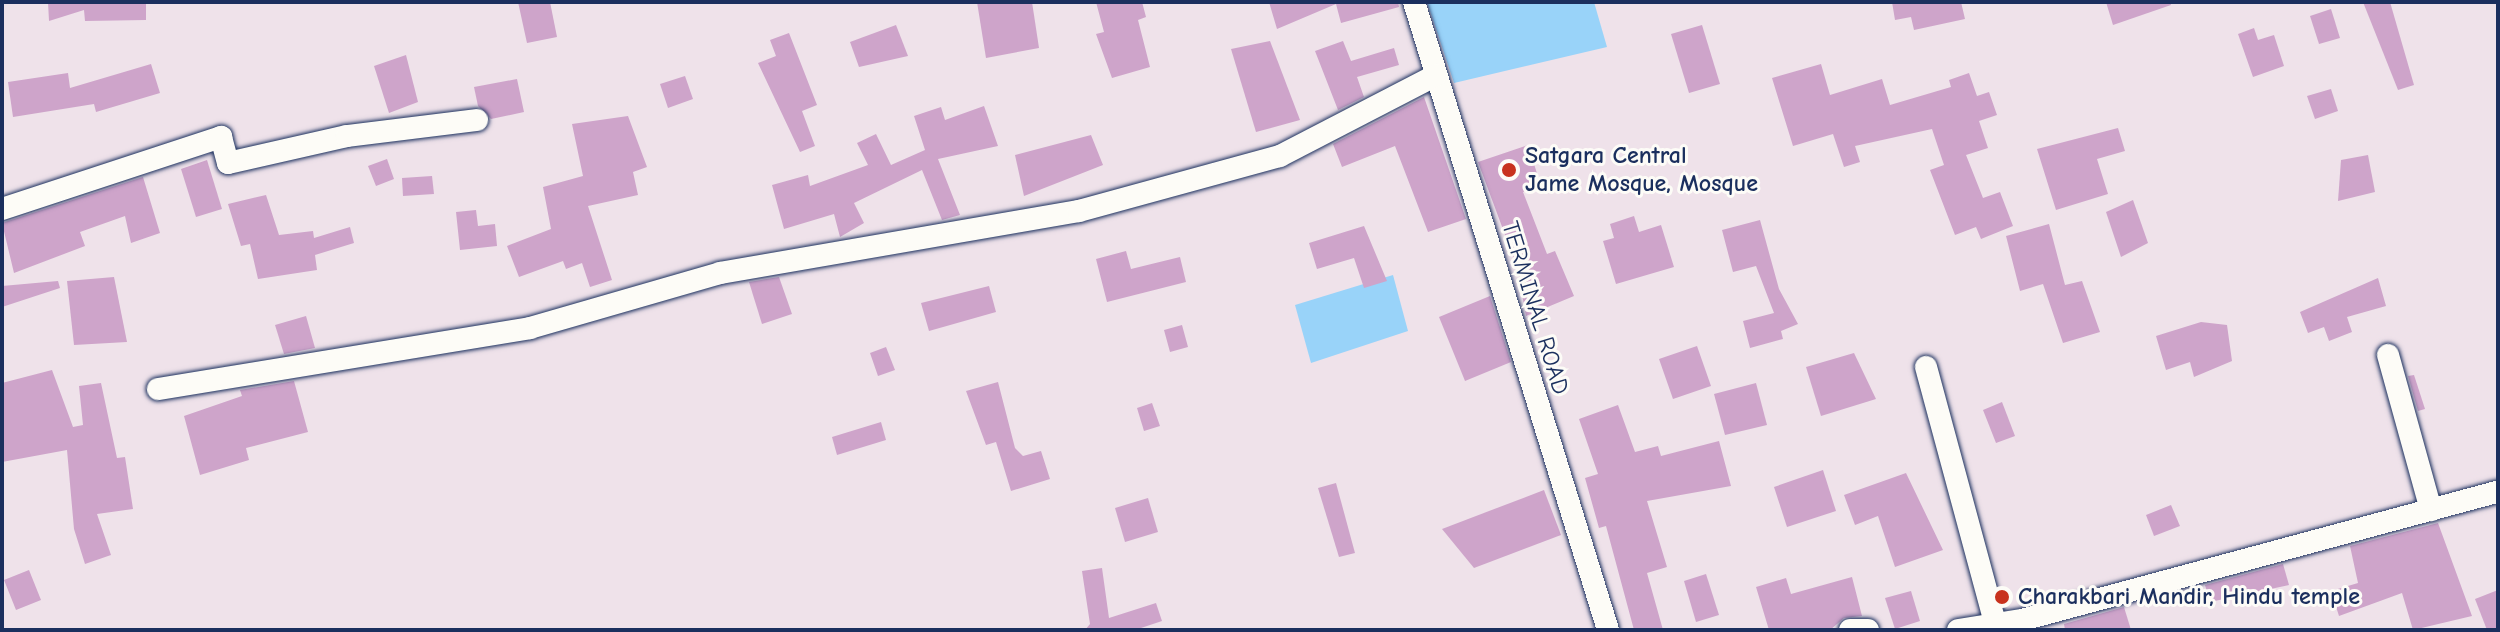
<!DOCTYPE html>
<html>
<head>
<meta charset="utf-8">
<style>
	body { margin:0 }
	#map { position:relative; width:2500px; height:632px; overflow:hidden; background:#efe2ea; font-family:"Comic Neue",sans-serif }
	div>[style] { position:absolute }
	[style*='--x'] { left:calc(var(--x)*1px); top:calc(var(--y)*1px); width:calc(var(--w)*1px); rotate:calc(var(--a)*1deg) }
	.water>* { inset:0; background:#99d3f9 }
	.building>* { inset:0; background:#cea4ca }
	.roads { filter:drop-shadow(0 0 2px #1b2f5e) drop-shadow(0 0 2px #1b2f5e) }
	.minor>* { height:22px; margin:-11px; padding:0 11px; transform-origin:11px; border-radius:11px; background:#fdfcf7 }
	.dots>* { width:22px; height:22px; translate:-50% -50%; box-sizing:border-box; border:4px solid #fdfcf7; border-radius:50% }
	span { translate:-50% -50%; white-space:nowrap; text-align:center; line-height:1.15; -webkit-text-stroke:6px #fdfcf7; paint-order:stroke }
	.poi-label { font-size:24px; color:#1b2f5e; font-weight:700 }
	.left { translate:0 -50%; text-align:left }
	.street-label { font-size:24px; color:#1b2f5e }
	.frame { position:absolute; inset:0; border:4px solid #1b2f5e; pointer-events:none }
</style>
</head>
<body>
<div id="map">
	<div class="water">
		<div style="clip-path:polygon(1427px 2px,1594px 2px,1607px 47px,1454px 83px)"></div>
		<div style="clip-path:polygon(1393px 275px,1408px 331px,1311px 363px,1295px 305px)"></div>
	</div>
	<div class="building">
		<div style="clip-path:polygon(48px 2px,146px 2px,146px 20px,85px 21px,84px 10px,49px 21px)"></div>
		<div style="clip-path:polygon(518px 2px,550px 2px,557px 37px,527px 43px)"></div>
		<div style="clip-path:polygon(977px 2px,1032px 2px,1039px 48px,986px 58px)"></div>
		<div style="clip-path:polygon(1096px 2px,1142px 2px,1146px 17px,1138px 20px,1150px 67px,1112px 78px,1096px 34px,1104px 32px)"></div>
		<div style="clip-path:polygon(1269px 2px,1398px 2px,1399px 7px,1341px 23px,1336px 4px,1277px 29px)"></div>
		<div style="clip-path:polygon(1892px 2px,1961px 2px,1965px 19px,1914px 30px,1911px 17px,1895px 20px)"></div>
		<div style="clip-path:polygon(2106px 2px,2170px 2px,2171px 5px,2113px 25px)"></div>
		<div style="clip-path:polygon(2363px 2px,2390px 2px,2414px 85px,2398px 90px)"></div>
		<div style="clip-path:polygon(2331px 9px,2340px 38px,2319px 44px,2310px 16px)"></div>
		<div style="clip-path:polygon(896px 25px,908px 56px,859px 67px,850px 42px)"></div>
		<div style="clip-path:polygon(1702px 25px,1720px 84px,1689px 93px,1671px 34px)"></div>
		<div style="clip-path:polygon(2254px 28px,2258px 40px,2274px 35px,2284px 66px,2253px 77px,2238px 34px)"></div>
		<div style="clip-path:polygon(789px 33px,817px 105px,802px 111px,815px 146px,800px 152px,758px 63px,776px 56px,770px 40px)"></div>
		<div style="clip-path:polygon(1270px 41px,1300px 120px,1256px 132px,1231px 49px)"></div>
		<div style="clip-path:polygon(1343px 41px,1351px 61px,1394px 48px,1399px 65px,1357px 77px,1364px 97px,1338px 110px,1315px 51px)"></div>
		<div style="clip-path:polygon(406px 55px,418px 102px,389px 113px,374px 66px)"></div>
		<div style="clip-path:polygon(151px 64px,160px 93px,96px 112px,94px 104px,13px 117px,8px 82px,68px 73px,70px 88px)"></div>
		<div style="clip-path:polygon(1821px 64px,1830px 95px,1882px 79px,1890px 105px,1951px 87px,1949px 80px,1969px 73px,1977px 96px,1989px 92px,1997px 115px,1979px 121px,1988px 148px,1966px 155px,1983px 198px,2000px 192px,2013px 226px,1981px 239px,1976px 227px,1955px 235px,1930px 170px,1944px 165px,1932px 129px,1855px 146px,1860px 162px,1844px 167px,1833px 134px,1793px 146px,1772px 78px)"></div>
		<div style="clip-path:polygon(685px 76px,693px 99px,668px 108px,660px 84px)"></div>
		<div style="clip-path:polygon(517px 79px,524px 112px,491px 119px,478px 106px,474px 87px)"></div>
		<div style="clip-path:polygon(2331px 89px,2338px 111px,2315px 119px,2307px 96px)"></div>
		<div style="clip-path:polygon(1424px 97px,1466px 219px,1428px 232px,1395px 146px,1342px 167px,1333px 144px)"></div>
		<div style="clip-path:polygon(984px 106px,998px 146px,938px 159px,960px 215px,942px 220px,922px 170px,854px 203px,864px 223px,840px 237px,834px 214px,784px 229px,772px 185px,808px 175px,810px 186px,868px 165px,857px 143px,876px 134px,891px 165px,925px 150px,914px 116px,941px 107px,945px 120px)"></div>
		<div style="clip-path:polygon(628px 116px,647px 167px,633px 172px,638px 195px,588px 206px,612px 280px,590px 287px,582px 263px,566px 269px,563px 261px,519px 277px,507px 246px,551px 229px,543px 187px,583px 176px,572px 124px)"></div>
		<div style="clip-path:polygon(2118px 128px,2125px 151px,2097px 159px,2108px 194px,2056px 210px,2037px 149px)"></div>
		<div style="clip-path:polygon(1091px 135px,1103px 165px,1024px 196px,1015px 155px)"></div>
		<div style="clip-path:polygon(1528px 145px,1541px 186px,1523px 192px,1547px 254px,1555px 251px,1574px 296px,1526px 316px,1517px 267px,1478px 162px)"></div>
		<div style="clip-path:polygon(2368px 155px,2375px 192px,2338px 201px,2341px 160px)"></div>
		<div style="clip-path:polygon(387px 159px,394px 179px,376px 186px,368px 166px)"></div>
		<div style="clip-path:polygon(207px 160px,222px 209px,196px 217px,181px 169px)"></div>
		<div style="clip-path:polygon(432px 176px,434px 194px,403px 196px,402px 178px)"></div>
		<div style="clip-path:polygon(143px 177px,160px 233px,131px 243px,125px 216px,80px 232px,85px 246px,14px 273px,2px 223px)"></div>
		<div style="clip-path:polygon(266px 195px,279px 235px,313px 231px,314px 238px,350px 227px,354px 243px,315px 255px,317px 270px,258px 279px,250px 244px,241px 246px,228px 204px)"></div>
		<div style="clip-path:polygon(2133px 200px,2148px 243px,2121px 257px,2106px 212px)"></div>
		<div style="clip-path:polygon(476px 210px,478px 226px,495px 224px,497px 246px,460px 250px,456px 212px)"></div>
		<div style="clip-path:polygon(1634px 216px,1639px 232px,1661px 225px,1674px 267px,1616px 284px,1603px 241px,1614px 238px,1610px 224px)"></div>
		<div style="clip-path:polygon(1760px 220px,1779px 289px,1798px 324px,1781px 331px,1783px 339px,1750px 348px,1743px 321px,1774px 313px,1756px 266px,1733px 272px,1722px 230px)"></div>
		<div style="clip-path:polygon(2049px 224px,2065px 285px,2082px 281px,2100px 332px,2063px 343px,2043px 284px,2020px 291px,2006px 236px)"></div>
		<div style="clip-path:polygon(1364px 226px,1387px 281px,1364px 288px,1354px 258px,1317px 269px,1309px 243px)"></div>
		<div style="clip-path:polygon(1126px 251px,1131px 269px,1180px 257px,1186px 282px,1107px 302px,1096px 259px)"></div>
		<div style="clip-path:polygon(114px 277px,127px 342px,74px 345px,67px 281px)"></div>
		<div style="clip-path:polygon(779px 277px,792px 314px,762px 324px,749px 282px)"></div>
		<div style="clip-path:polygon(2378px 278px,2386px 306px,2347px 317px,2352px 332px,2329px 341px,2324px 327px,2308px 333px,2300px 312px)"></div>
		<div style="clip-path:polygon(58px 281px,60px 288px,2px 307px,2px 286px)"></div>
		<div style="clip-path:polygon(989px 286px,996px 312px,929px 331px,921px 303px)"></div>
		<div style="clip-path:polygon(1490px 296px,1511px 362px,1465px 381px,1439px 317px)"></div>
		<div style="clip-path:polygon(306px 316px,315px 348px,284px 354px,275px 325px)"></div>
		<div style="clip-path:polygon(2201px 322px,2227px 325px,2232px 361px,2194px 377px,2190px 362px,2166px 370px,2156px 336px)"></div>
		<div style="clip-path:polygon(1182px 325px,1188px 347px,1170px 352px,1164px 330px)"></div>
		<div style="clip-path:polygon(1697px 346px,1711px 386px,1673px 399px,1659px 359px)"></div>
		<div style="clip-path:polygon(886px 347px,895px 370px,878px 376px,870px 353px)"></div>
		<div style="clip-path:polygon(1854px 353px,1876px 399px,1821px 416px,1806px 367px)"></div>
		<div style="clip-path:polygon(52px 370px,73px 427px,83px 425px,79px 386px,101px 383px,117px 458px,125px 457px,133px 509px,97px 514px,111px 555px,85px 564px,74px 529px,67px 450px,2px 462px,2px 383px)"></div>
		<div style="clip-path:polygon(2414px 375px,2425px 409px,2418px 411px,2408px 376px)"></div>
		<div style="clip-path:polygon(294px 381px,308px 432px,246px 448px,249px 460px,200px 475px,184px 416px,242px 396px,240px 390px)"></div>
		<div style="clip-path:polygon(998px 382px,1015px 448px,1023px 456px,1041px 451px,1050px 479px,1011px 491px,996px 442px,986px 445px,966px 391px)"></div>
		<div style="clip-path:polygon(1756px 383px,1767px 425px,1725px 435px,1714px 394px)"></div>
		<div style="clip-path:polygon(2002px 402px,2015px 436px,1996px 443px,1983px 410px)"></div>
		<div style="clip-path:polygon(1152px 403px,1160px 426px,1144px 431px,1137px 408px)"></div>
		<div style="clip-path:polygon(1618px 405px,1635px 452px,1658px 446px,1661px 456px,1719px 441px,1731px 486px,1647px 501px,1667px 567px,1647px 573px,1663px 630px,1634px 630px,1606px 526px,1599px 528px,1585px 478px,1598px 474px,1579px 419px)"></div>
		<div style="clip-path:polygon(881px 422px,886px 440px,837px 455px,832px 437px)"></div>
		<div style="clip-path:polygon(1823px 470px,1836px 511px,1787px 527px,1774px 487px)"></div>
		<div style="clip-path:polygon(1906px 473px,1943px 550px,1895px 567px,1878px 516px,1855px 525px,1844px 495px)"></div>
		<div style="clip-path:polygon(1336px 483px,1355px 553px,1339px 557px,1318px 488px)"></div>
		<div style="clip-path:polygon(1544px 490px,1561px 535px,1474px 568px,1442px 529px)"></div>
		<div style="clip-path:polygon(1148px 498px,1158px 532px,1125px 542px,1115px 508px)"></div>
		<div style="clip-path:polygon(2171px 505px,2180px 526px,2154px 536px,2146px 515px)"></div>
		<div style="clip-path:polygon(2438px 523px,2472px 616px,2413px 630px,2402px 593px,2339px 616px,2331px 591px,2358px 583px,2350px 546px)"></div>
		<div style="clip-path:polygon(2283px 564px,2289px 585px,2210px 602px,2205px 585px)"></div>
		<div style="clip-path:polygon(1102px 568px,1109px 618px,1156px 603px,1162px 621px,1135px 630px,1085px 630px,1090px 624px,1082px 571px)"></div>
		<div style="clip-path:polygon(29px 570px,41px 600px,16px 610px,4px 580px)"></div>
		<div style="clip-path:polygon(1706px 574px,1719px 615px,1696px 622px,1684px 581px)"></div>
		<div style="clip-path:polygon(1852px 577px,1862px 616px,1844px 618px,1830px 630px,1769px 630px,1756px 587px,1786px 578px,1791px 594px)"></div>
		<div style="clip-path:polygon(2498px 590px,2498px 630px,2487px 630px,2475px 599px)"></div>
		<div style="clip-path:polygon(1911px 591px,1920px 621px,1895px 629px,1885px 598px)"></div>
		<div style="clip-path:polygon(2124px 607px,2131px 630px,2065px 630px,2064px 624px)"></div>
	</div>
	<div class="roads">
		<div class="minor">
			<div style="--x:1414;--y:2;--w:657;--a:72.83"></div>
			<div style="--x:2;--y:209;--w:231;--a:-18.2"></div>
			<div style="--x:221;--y:137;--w:27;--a:75"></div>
			<div style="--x:228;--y:163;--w:122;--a:-12.8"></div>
			<div style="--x:347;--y:136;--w:131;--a:-7"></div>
			<div style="--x:2388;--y:355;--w:161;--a:74.5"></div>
			<div style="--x:1926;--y:367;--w:268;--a:74.9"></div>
			<div style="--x:158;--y:389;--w:377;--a:-9.3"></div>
			<div style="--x:530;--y:328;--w:198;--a:-16.1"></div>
			<div style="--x:720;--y:273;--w:364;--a:-9.8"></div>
			<div style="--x:1079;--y:211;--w:208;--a:-15.3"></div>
			<div style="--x:1280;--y:156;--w:176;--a:-27.4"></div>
			<div style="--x:1850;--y:630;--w:18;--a:0"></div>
			<div style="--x:1958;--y:630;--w:65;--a:-8.9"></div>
			<div style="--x:2022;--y:620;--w:493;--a:-15.1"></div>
		</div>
	</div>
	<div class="dots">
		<div style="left:1509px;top:170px;background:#c8321e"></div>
		<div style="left:2002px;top:597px;background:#c8321e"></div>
	</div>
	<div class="poi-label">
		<span class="left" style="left:1525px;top:170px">Satgara Central<br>Jame Mosque, Mosque</span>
		<span class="left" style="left:2018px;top:597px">Charakbari Mandir, Hindu temple</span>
	</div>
	<div class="street-label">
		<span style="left:1535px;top:308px;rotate:73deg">TERMINAL ROAD</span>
	</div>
	<div class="frame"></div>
</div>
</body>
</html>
